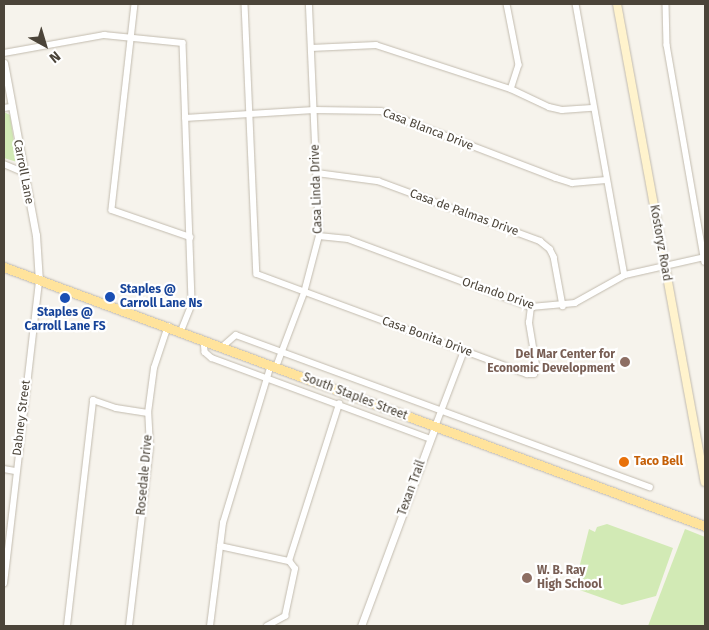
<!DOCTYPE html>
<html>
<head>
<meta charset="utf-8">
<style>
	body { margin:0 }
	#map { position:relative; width:709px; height:630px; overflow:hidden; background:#f6f3ec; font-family:"Fira Sans",sans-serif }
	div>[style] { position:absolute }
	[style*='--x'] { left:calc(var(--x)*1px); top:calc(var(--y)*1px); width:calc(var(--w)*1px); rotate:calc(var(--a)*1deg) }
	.green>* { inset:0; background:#d2eab5 }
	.roads { filter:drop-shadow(0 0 1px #c2bbae) drop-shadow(0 0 1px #c2bbae) }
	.minor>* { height:5.5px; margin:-2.75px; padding:0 2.75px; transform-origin:2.75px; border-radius:2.75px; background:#fff }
	.tertiary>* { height:7px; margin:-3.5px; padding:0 3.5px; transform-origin:3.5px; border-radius:3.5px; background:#fff }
	.secondary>* { height:8px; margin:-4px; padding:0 4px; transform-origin:4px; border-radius:4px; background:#fff3cd }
	.primary>* { height:9px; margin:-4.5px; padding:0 4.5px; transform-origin:4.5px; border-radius:4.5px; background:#ffe39c }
	.dots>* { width:14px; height:14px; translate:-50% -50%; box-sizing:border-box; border:2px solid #fff; border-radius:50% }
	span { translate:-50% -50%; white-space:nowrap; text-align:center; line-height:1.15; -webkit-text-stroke:4.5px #fff; paint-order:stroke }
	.street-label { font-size:12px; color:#4b4439 }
	.transit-label { font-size:12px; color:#164399; font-weight:700 }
	.left { translate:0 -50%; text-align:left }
	.education-label { font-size:12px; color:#785e54; font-weight:700 }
	.right { translate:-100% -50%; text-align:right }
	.food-label { font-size:12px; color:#c56008; font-weight:700 }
	.frame { position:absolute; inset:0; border:5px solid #4b4439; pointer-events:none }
	.north { position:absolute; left:20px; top:20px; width:50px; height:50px; -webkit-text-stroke:4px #fff; paint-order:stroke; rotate:141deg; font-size:14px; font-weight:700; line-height:20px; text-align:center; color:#4b4439 }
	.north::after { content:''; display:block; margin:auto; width:18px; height:22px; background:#4b4439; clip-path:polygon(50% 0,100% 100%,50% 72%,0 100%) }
</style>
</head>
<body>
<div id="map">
	<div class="green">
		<div style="clip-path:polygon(4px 112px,10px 115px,17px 162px,4px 158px)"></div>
		<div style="clip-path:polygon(607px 524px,673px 548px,656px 596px,622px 605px,574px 588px,589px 529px,595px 532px,597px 527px)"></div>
		<div style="clip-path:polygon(685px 529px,705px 537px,705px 626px,648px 626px)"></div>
	</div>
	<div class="roads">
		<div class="minor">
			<div style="--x:135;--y:4;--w:207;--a:96.4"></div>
			<div style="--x:112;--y:210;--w:83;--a:19.1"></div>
			<div style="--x:245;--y:4;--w:270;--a:87.5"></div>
			<div style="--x:257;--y:274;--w:288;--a:20.3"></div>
			<div style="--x:527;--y:374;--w:7;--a:0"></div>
			<div style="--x:534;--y:374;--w:9;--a:-77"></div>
			<div style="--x:536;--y:365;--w:43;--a:-99.5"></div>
			<div style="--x:529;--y:323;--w:16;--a:-83"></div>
			<div style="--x:507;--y:4;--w:62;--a:78.9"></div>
			<div style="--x:519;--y:65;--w:25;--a:108"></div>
			<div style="--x:576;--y:4;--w:275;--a:79.8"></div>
			<div style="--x:666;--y:4;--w:41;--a:88.6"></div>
			<div style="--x:667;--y:45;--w:220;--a:80.1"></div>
			<div style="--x:311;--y:48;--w:65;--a:-2.6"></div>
			<div style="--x:376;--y:45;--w:142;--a:18.1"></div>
			<div style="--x:511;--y:89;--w:42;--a:25.3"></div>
			<div style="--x:549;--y:107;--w:13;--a:13"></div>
			<div style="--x:562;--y:110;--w:30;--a:-4"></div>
			<div style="--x:4;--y:53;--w:102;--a:-10.2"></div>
			<div style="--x:104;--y:35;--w:79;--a:5.8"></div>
			<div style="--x:183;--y:43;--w:262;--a:88"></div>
			<div style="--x:192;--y:305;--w:29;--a:112"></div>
			<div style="--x:4;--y:108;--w:6;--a:-9"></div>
			<div style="--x:185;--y:118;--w:129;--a:-3.5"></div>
			<div style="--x:314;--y:110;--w:67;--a:0.9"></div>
			<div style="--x:381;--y:111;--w:187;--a:20.9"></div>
			<div style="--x:556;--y:178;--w:17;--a:17"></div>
			<div style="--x:572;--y:183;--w:34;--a:-5"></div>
			<div style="--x:4;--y:164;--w:21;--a:23"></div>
			<div style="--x:317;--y:173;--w:62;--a:7.5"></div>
			<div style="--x:378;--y:181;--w:173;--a:20.3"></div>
			<div style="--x:540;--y:241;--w:13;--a:39"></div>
			<div style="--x:550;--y:249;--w:9;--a:63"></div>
			<div style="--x:554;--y:257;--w:50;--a:79.6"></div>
			<div style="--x:319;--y:236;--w:29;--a:6"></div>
			<div style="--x:348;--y:239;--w:195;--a:20.4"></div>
			<div style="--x:531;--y:307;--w:44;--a:-5.2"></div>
			<div style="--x:575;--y:303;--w:57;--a:-29.2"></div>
			<div style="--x:625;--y:275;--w:82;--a:-12.7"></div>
			<div style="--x:204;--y:340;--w:12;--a:85"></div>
			<div style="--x:205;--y:352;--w:9;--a:41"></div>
			<div style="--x:212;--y:358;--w:233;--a:20.3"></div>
			<div style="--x:222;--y:347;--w:18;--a:-41"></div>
			<div style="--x:236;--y:335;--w:441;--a:20.2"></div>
			<div style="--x:276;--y:367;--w:79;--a:-69.3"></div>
			<div style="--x:304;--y:293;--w:59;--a:-75.3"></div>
			<div style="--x:319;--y:236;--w:232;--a:-92.5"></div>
			<div style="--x:435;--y:427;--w:81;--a:-69.1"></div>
			<div style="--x:4;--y:469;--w:11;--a:10"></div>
			<div style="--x:220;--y:546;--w:71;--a:12.3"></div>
			<div style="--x:4;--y:584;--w:305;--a:-83.4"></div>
			<div style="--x:67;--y:626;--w:227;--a:-83.4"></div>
			<div style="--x:93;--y:400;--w:24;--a:19"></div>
			<div style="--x:116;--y:408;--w:32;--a:9"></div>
			<div style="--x:129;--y:626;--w:180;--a:-83.3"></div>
			<div style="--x:150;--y:447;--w:34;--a:-93"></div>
			<div style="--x:148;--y:413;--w:45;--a:-82.4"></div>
			<div style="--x:154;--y:368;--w:44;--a:-71.6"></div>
			<div style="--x:210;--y:626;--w:104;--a:-82.8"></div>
			<div style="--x:223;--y:523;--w:165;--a:-73.1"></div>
			<div style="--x:267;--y:626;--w:21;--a:-29"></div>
			<div style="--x:285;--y:616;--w:48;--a:-78"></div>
			<div style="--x:295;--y:569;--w:10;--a:-127"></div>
			<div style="--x:289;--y:561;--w:165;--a:-72.3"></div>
		</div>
		<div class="tertiary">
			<div style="--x:4;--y:63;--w:175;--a:79.5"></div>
			<div style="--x:36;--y:235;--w:46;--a:86.3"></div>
			<div style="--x:361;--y:626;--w:212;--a:-69.6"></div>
		</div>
		<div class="secondary">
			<div style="--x:617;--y:4;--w:486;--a:79.6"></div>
		</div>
		<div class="primary">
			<div style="--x:4;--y:267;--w:747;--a:20.28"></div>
		</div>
	</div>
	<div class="dots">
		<div style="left:110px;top:297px;background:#1a4fb4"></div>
		<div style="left:65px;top:298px;background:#1a4fb4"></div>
		<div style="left:625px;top:362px;background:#8d6e63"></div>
		<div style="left:624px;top:462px;background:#e8710a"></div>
		<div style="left:527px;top:578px;background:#8d6e63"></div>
	</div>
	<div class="street-label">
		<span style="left:428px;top:130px;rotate:21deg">Casa Blanca Drive</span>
		<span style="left:23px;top:172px;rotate:79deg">Carroll Lane</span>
		<span style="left:317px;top:189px;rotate:-92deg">Casa Linda Drive</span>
		<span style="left:464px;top:213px;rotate:20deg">Casa de Palmas Drive</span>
		<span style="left:660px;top:243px;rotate:80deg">Kostoryz Road</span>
		<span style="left:498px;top:294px;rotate:19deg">Orlando Drive</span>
		<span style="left:427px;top:337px;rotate:20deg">Casa Bonita Drive</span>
		<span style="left:355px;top:397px;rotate:21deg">South Staples Street</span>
		<span style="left:22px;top:418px;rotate:-83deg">Dabney Street</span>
		<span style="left:145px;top:475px;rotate:-85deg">Rosedale Drive</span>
		<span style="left:412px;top:488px;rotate:-70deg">Texan Trail</span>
	</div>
	<div class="transit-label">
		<span class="left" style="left:120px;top:297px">Staples @<br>Carroll Lane Ns</span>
		<span style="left:65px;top:320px">Staples @<br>Carroll Lane FS</span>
	</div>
	<div class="education-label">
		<span class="right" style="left:615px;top:362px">Del Mar Center for<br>Economic Development</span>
		<span class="left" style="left:537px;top:578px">W. B. Ray<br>High School</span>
	</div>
	<div class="food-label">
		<span class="left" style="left:634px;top:462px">Taco Bell</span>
	</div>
	<div class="frame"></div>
	<div class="north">N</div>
</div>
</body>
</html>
